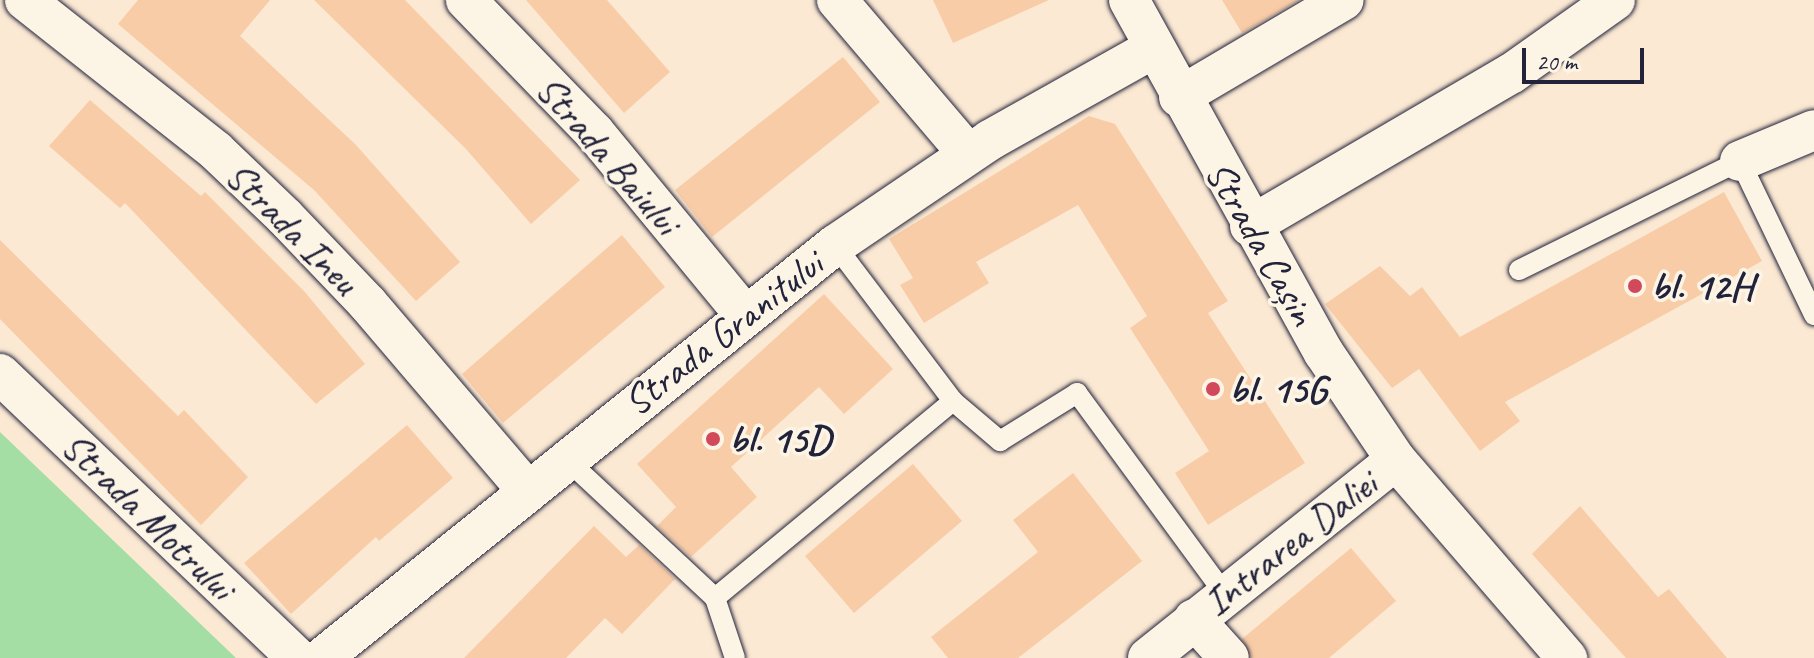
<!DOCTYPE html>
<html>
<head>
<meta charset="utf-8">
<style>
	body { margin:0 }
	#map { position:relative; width:1814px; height:658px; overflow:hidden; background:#fbe9d3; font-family:Caveat,sans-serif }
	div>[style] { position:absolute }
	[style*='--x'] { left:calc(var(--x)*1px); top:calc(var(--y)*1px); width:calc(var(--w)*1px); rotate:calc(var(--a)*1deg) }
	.green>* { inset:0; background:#a4dea4 }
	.building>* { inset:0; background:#f9cca8 }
	.roads { filter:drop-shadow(0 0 2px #22223b) drop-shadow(0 0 2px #22223b) }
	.service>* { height:20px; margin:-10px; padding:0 10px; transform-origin:10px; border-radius:10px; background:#fcf5e5 }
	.minor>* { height:40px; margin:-20px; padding:0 20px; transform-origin:20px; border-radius:20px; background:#fcf5e5 }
	.dots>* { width:22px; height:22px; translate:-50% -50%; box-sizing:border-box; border:4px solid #fcf5e5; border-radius:50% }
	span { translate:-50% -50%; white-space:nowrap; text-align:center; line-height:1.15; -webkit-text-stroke:7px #fcf5e5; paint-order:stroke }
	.street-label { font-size:40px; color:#22223b }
	.poi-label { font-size:40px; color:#22223b; font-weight:700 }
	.left { translate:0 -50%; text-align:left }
	.scale { position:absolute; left:1522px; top:48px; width:122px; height:36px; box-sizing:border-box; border:4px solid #22223b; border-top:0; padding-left:10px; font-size:24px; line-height:28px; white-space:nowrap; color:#22223b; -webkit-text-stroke:6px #fcf5e5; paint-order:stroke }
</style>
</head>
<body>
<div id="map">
	<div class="green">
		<div style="clip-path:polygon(0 432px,236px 658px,0 658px)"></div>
	</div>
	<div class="building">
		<div style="clip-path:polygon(138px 0,270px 0,240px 36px,356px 145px,460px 262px,416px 301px,314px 190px,118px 24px)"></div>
		<div style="clip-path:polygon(314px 0,405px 0,580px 180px,531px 224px,466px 149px)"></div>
		<div style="clip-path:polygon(526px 0,607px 0,670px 72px,624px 113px)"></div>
		<div style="clip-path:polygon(933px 0,1049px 0,953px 43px)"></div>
		<div style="clip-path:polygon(1222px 0,1299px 0,1242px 33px)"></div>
		<div style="clip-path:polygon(843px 57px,880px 102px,712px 237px,675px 190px)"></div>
		<div style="clip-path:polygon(90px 100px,201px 196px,205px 192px,304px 291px,365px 364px,316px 404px,125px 203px,120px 208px,49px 146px)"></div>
		<div style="clip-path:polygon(1089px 116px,1115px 124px,1228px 301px,1208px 313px,1305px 463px,1208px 525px,1175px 473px,1209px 451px,1130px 328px,1147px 316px,1078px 205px,976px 262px,989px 283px,924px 323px,900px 285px,913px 278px,889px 239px)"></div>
		<div style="clip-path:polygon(1724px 192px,1762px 261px,1505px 402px,1520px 421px,1480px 451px,1419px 369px,1392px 388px,1325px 304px,1380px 266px,1410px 296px,1422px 287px,1460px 337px)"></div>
		<div style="clip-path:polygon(622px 235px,665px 287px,503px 423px,462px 374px)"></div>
		<div style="clip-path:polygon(0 240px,178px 416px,184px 410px,248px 477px,201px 525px,0 319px)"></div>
		<div style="clip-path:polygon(824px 294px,893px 369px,844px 414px,819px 387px,731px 467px,757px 497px,691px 557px,657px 526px,676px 507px,637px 464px)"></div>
		<div style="clip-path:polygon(407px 425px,453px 478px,379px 541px,376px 537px,291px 614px,244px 563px)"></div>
		<div style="clip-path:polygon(913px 464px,962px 521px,854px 613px,805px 556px)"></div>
		<div style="clip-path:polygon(1073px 473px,1142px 561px,1018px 658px,948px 658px,931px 637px,1038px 552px,1013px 520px)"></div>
		<div style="clip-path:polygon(1580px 506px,1658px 597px,1669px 589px,1727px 658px,1626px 658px,1532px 554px)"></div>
		<div style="clip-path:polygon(594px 526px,626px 557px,639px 545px,675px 579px,622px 634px,605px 618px,566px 658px,464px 658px)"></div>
		<div style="clip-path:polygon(1351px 548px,1396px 601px,1329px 658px,1251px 658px,1242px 639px)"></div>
	</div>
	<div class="roads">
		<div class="service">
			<div style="--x:835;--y:245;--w:196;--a:52.9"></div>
			<div style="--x:953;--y:401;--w:62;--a:40.4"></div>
			<div style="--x:1000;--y:441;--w:91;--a:-31.9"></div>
			<div style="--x:1077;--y:393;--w:248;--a:53.7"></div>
			<div style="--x:1519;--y:270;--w:246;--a:-26.3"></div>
			<div style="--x:1740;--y:161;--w:171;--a:64.3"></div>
			<div style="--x:565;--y:458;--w:205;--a:43"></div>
			<div style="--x:715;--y:598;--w:63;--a:71.6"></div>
			<div style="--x:715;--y:598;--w:309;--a:-39.6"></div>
		</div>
		<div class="minor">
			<div style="--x:25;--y:0;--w:243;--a:38.3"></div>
			<div style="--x:216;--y:151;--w:95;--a:43.7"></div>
			<div style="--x:285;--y:217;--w:120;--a:46.3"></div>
			<div style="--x:368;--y:304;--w:243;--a:49.5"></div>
			<div style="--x:466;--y:0;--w:184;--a:45.9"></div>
			<div style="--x:594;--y:132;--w:236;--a:50.5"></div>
			<div style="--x:837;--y:0;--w:202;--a:49.6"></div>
			<div style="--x:1129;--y:0;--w:403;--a:61.1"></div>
			<div style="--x:1324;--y:353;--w:129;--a:56.1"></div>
			<div style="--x:1396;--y:460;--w:262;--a:49.2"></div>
			<div style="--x:1179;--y:97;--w:191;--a:-30.5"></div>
			<div style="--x:1740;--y:161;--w:80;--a:-22.7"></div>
			<div style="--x:1250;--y:226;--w:303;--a:-30.3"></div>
			<div style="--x:1512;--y:73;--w:126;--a:-35.3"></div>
			<div style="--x:0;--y:374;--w:411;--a:43.7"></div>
			<div style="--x:1194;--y:619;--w:52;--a:48.1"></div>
			<div style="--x:322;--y:658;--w:659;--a:-38.84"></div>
			<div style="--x:835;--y:245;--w:187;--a:-34.1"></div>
			<div style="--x:990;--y:140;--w:186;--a:-29.3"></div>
			<div style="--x:1148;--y:658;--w:317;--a:-38.6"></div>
		</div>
	</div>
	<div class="dots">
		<div style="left:1635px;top:286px;background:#d1495b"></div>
		<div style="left:1213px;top:389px;background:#d1495b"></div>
		<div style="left:713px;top:439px;background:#d1495b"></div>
	</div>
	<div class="street-label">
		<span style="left:608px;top:155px;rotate:49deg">Strada Baiului</span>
		<span style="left:292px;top:228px;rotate:45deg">Strada Ineu</span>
		<span style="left:1261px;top:243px;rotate:60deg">Strada Cașin</span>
		<span style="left:723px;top:333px;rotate:-38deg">Strada Granitului</span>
		<span style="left:148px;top:516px;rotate:44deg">Strada Motrului</span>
		<span style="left:1290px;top:543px;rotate:-38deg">Intrarea Daliei</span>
	</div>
	<div class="poi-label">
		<span class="left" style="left:1651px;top:286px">bl. 12H</span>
		<span class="left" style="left:1229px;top:389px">bl. 15G</span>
		<span class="left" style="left:729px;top:439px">bl. 15D</span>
	</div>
	<div class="scale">20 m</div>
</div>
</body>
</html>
